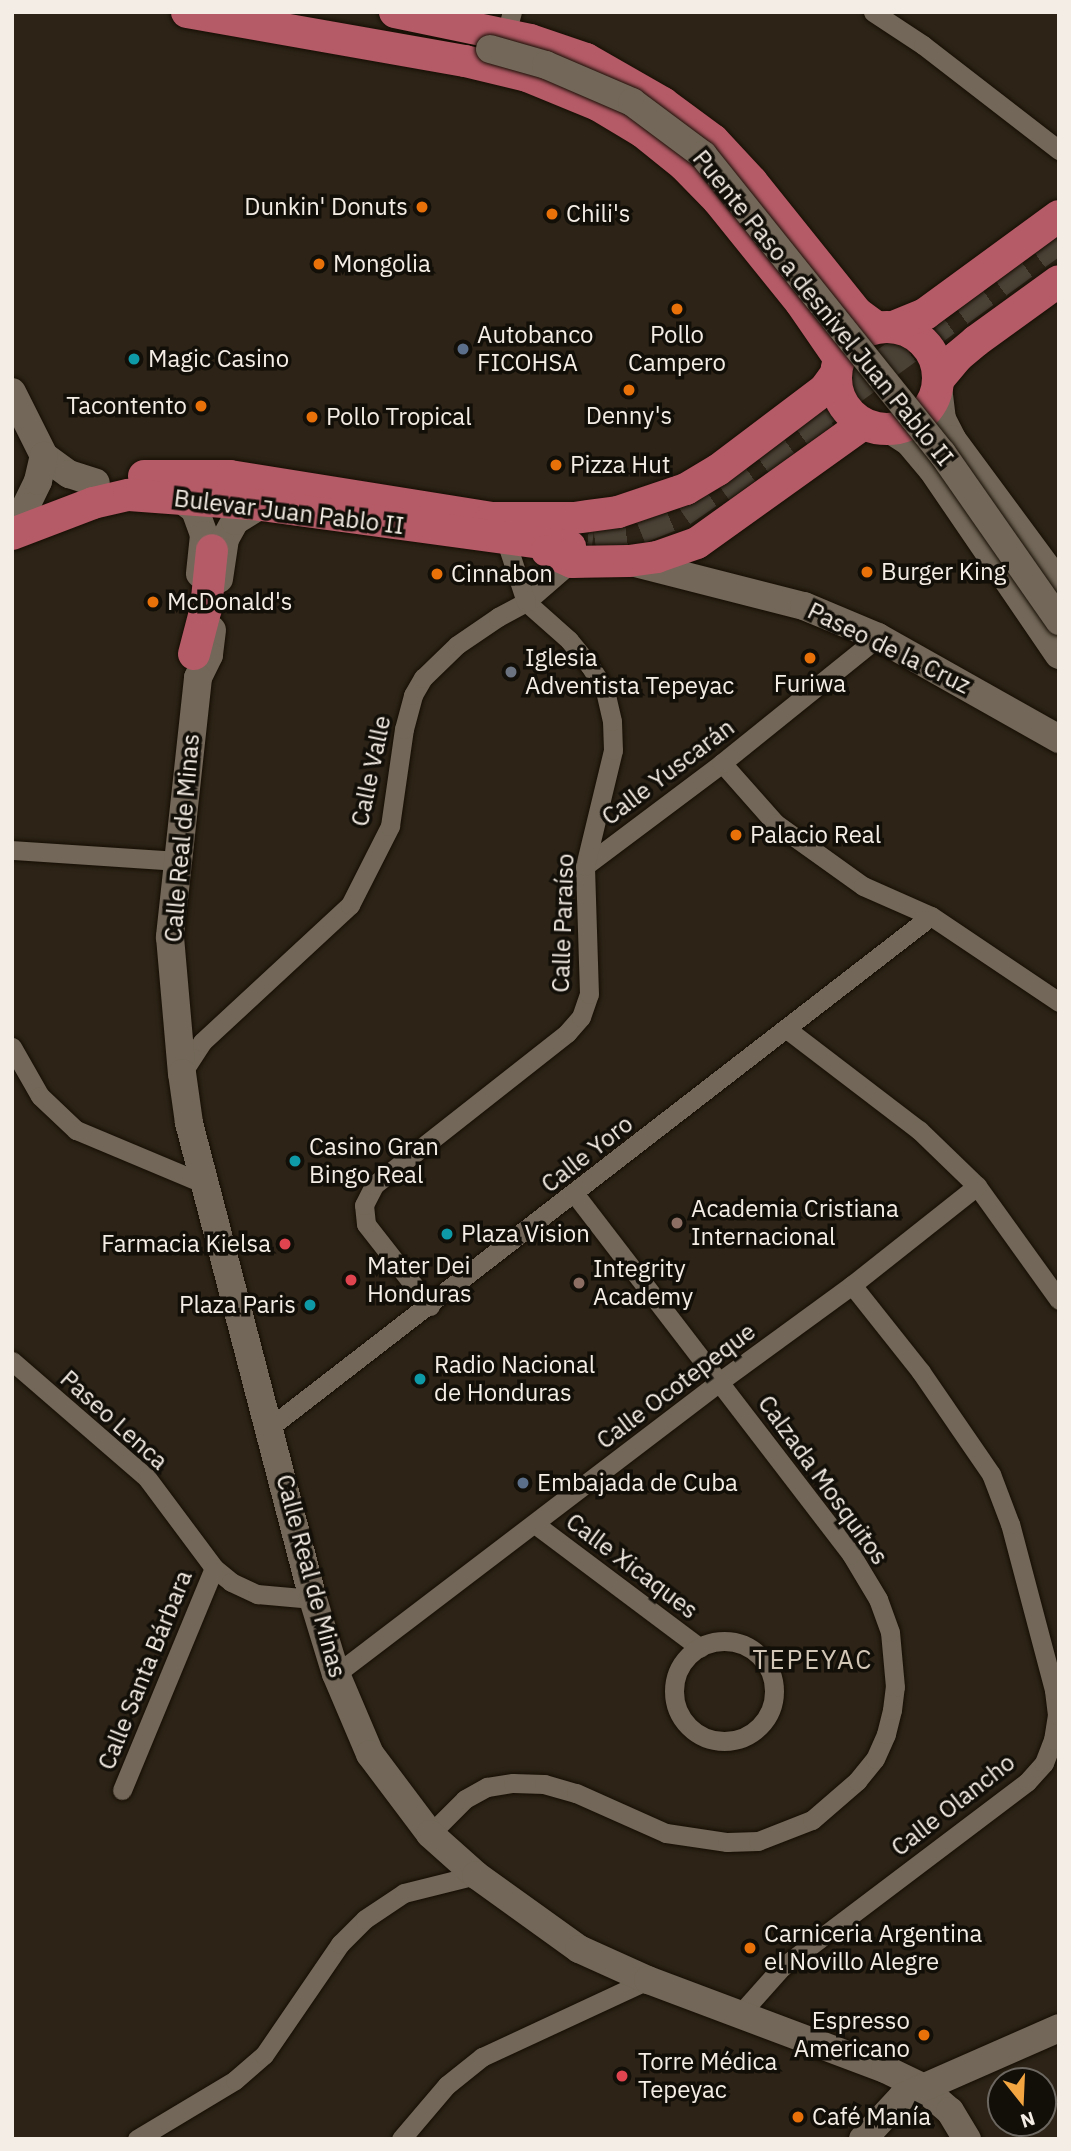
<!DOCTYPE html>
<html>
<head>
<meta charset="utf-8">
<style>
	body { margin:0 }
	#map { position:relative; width:1071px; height:2151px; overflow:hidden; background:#2d2417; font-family:"IBM Plex Sans",sans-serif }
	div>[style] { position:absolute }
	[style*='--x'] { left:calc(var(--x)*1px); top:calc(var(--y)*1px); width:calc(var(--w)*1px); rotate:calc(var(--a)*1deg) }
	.primary-tunnel>* { height:32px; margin-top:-16px; transform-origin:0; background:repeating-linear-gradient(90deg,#4b4236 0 32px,transparent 0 48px) }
	.roads { filter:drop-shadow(0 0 2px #150d03) drop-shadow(0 0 2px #150d03) }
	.street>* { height:19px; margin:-9.5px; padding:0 9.5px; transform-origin:9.5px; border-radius:9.5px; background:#726758 }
	.street>.ring { margin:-9.5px; padding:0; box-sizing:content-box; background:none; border:19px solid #726758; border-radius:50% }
	.secondary>* { height:28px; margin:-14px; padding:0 14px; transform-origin:14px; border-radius:14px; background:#726758 }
	.primary>* { height:32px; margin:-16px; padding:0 16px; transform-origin:16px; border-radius:16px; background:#b55b67 }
	.primary>.ring { margin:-16px; padding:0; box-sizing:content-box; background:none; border:32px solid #b55b67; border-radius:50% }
	.bridges { filter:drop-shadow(0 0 2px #150d03) drop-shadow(0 0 2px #150d03) }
	.secondary-bridge>* { height:28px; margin:-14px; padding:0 14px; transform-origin:14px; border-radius:14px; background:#726758 }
	.dots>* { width:19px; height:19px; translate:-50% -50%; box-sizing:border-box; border:4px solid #120e08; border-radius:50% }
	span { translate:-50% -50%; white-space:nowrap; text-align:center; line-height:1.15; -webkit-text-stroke:7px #120e08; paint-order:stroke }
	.poi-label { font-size:24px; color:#f4ede5 }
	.right { translate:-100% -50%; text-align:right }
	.left { translate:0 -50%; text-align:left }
	.street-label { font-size:24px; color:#f4ede5 }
	.neighbourhood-label { font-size:26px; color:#d2c6b6; letter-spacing:2px }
	.frame { position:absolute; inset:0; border:14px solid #f4ede5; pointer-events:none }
	.north { position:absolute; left:987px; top:2067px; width:70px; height:70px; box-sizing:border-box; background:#120e08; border:2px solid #6c6760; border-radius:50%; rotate:162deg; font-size:19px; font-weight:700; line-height:28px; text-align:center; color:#f4ede5 }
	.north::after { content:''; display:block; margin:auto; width:24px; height:32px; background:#f2a541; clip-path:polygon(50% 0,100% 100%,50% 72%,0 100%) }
</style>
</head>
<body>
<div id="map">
	<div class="primary-tunnel">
		<div style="--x:803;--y:424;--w:317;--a:-36.1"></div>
		<div style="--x:727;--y:497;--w:130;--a:-35.6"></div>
		<div style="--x:541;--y:527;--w:53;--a:7.5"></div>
		<div style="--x:594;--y:534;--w:45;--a:-7.6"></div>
		<div style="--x:639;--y:528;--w:45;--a:-22"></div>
		<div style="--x:681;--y:511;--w:70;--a:-34.6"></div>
	</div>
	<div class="roads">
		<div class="street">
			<div style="--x:873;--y:12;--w:60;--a:33.4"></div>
			<div style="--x:923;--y:45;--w:172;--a:37.7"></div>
			<div style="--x:506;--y:34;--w:23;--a:-75"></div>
			<div style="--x:722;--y:763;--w:80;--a:48.5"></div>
			<div style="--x:775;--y:823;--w:108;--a:35.6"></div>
			<div style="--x:863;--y:886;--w:74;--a:23.8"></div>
			<div style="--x:931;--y:916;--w:154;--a:33.9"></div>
			<div style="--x:12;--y:850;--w:165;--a:3.8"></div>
			<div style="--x:585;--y:866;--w:171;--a:-36.9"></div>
			<div style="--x:722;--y:763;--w:201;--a:-38.9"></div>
			<div style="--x:788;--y:1030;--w:165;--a:37.4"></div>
			<div style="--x:919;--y:1130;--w:81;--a:44"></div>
			<div style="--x:977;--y:1186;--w:140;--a:54.3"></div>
			<div style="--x:12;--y:1047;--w:56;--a:60.3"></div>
			<div style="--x:40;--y:1096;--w:50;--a:43.4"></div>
			<div style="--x:76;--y:1130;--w:140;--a:22.7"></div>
			<div style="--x:182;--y:1073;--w:37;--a:-57"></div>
			<div style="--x:202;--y:1042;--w:202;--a:-42.8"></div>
			<div style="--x:350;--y:905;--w:89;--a:-63.1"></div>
			<div style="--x:390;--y:826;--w:98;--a:-81.8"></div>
			<div style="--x:404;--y:729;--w:35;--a:-75"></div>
			<div style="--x:413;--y:695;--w:20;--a:-60"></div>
			<div style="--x:423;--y:678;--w:47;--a:-44.1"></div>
			<div style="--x:457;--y:645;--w:50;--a:-34.3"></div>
			<div style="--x:498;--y:617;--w:32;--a:-28"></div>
			<div style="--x:526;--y:602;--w:61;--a:-41"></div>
			<div style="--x:430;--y:1306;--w:104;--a:-128"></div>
			<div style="--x:366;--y:1224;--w:19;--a:-96"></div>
			<div style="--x:364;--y:1205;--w:22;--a:-63"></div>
			<div style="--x:374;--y:1185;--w:246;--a:-38.2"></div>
			<div style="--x:567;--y:1033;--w:21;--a:-49"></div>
			<div style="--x:581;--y:1017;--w:24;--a:-71"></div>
			<div style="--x:589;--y:994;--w:128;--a:-91.8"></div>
			<div style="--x:585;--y:866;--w:119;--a:-76.4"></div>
			<div style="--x:613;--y:750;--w:29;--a:-92"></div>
			<div style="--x:612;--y:721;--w:32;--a:-103"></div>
			<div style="--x:605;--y:690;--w:28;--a:-122"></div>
			<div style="--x:590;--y:666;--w:33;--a:-129"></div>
			<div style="--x:569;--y:640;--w:57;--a:-138.5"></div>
			<div style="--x:526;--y:602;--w:64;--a:-108.2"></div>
			<div style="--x:12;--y:1361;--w:179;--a:40.9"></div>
			<div style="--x:147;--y:1478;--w:112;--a:53.3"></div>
			<div style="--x:214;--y:1568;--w:22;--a:39"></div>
			<div style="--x:231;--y:1582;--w:29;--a:25"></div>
			<div style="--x:257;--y:1594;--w:56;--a:5.1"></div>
			<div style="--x:270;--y:1427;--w:835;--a:-37.71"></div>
			<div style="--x:535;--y:1524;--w:206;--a:36.9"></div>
			<div class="ring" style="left:674px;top:1641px;width:81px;height:81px"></div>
			<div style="--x:336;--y:1674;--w:482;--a:-37.3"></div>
			<div style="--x:719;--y:1382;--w:165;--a:-36.1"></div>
			<div style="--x:852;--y:1285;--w:159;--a:-38.4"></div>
			<div style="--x:122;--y:1790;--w:240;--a:-67.5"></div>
			<div style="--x:430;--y:1834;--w:49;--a:-45"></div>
			<div style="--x:465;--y:1799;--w:25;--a:-29"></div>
			<div style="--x:487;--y:1787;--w:26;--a:-9"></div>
			<div style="--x:513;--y:1783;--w:31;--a:2"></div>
			<div style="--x:544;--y:1784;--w:33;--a:16"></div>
			<div style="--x:576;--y:1793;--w:98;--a:24"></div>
			<div style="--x:666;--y:1833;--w:62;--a:8.4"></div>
			<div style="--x:727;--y:1842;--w:31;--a:-2"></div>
			<div style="--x:758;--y:1841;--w:58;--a:-21.3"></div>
			<div style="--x:812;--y:1820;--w:60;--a:-40.9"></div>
			<div style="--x:857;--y:1781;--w:28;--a:-51"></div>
			<div style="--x:875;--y:1759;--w:27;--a:-66"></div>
			<div style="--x:886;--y:1734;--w:25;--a:-76"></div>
			<div style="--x:892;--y:1710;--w:23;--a:-83"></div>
			<div style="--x:895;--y:1687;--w:55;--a:-95.2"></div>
			<div style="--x:890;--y:1632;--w:35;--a:-110"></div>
			<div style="--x:878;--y:1599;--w:52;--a:-121"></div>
			<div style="--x:851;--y:1554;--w:454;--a:-127.5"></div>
			<div style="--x:740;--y:2014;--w:62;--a:-48.3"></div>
			<div style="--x:781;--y:1968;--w:308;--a:-37.1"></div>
			<div style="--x:1027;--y:1782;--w:25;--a:-48"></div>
			<div style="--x:1044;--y:1763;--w:25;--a:-69"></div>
			<div style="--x:1053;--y:1740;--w:25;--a:-81"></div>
			<div style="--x:1057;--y:1715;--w:25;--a:-97"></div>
			<div style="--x:1054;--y:1690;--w:172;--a:-104.8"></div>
			<div style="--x:1010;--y:1524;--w:53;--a:-110.8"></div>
			<div style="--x:991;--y:1474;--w:124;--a:-124.5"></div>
			<div style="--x:921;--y:1372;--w:111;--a:-128.4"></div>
			<div style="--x:137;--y:2139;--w:114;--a:-31"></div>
			<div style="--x:235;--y:2080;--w:38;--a:-41"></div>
			<div style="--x:264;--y:2055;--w:135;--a:-55.6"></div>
			<div style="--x:340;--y:1944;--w:35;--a:-45"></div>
			<div style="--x:365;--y:1919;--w:47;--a:-33.7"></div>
			<div style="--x:404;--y:1893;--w:74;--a:-14"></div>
			<div style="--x:401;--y:2139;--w:71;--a:-49.6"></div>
			<div style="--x:447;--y:2085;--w:45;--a:-38.7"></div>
			<div style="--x:482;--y:2057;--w:183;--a:-24.9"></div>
		</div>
		<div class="secondary">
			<div style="--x:938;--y:387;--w:32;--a:83"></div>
			<div style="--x:942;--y:419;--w:22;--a:63"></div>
			<div style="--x:952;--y:439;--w:180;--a:53.6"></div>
			<div style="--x:12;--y:392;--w:72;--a:63.4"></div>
			<div style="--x:44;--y:456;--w:31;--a:36"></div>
			<div style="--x:69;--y:474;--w:28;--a:18"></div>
			<div style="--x:889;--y:429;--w:24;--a:33"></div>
			<div style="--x:909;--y:442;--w:35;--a:50"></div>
			<div style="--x:932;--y:469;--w:225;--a:55.7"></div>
			<div style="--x:178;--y:497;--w:21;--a:37"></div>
			<div style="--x:195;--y:510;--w:27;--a:70"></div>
			<div style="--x:204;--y:535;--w:39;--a:96"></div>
			<div style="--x:24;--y:510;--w:32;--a:-64"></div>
			<div style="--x:38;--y:481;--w:26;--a:-77"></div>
			<div style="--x:631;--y:562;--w:179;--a:14.3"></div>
			<div style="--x:804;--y:606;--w:80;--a:22.7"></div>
			<div style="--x:878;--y:637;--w:208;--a:29.4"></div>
			<div style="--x:219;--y:579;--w:40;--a:-81.5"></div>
			<div style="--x:225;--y:539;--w:21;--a:-61"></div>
			<div style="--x:235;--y:521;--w:31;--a:-32"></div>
			<div style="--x:212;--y:630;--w:25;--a:97"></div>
			<div style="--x:209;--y:655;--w:25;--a:116"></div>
			<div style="--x:198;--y:678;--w:261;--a:96.2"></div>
			<div style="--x:170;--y:937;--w:137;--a:85"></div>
			<div style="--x:182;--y:1073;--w:50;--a:82"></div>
			<div style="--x:189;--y:1123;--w:492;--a:75.4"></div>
			<div style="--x:313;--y:1599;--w:78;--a:73"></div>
			<div style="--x:336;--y:1674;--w:87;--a:67"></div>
			<div style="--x:370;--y:1754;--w:100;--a:53.1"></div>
			<div style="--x:430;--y:1834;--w:62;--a:41.7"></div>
			<div style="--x:476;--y:1875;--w:127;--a:35.7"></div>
			<div style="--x:579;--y:1949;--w:76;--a:24.2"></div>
			<div style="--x:648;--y:1980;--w:253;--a:20.6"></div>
			<div style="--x:885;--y:2069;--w:41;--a:25.9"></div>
			<div style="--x:922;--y:2087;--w:37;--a:41"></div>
			<div style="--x:950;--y:2111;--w:33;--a:59"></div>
			<div style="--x:863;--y:2139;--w:57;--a:-47.1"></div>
			<div style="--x:902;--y:2097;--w:171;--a:-23.7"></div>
		</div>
		<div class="primary">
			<div style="--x:187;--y:12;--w:282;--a:10"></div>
			<div style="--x:465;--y:61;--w:64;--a:13.6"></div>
			<div style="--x:527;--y:76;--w:77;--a:22.2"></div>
			<div style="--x:598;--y:105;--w:52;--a:31"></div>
			<div style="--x:643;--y:132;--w:53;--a:38.8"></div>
			<div style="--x:684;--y:165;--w:49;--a:45.8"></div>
			<div style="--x:718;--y:200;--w:132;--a:51.1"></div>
			<div style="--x:801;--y:303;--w:67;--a:55.4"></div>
			<div style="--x:395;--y:12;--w:138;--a:11.7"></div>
			<div style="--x:530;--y:40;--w:59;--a:18.7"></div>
			<div style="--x:586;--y:59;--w:89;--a:29.7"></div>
			<div style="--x:663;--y:103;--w:62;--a:36.5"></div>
			<div style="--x:713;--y:140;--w:57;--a:47.1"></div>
			<div style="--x:752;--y:182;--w:168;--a:51.3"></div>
			<div style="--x:857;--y:313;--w:24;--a:36"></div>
			<div class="ring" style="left:836px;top:327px;width:70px;height:70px"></div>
			<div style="--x:893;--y:327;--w:35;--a:-22"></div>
			<div style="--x:925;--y:314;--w:166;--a:-36.2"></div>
			<div style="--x:938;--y:380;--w:30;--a:-50"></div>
			<div style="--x:957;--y:357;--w:25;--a:-40"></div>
			<div style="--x:976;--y:341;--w:102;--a:-35.9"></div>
			<div style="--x:144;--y:476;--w:86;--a:0"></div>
			<div style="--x:230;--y:476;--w:264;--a:9.1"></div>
			<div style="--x:491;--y:518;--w:83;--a:0"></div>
			<div style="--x:574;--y:518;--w:44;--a:-7.8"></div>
			<div style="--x:618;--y:512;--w:72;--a:-18.7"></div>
			<div style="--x:686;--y:489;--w:37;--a:-31"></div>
			<div style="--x:718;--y:470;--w:134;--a:-37.1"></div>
			<div style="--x:825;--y:389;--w:17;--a:-54"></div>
			<div style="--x:12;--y:534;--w:87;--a:-20.9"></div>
			<div style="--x:93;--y:503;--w:37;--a:-13"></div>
			<div style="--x:129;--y:495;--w:132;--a:4.3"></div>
			<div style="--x:261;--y:505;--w:312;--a:7.7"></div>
			<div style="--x:547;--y:551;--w:27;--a:24"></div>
			<div style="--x:572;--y:562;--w:57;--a:-1"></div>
			<div style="--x:629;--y:561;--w:28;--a:-8"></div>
			<div style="--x:657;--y:557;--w:42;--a:-19.3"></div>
			<div style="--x:697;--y:543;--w:204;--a:-35.6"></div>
			<div style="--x:194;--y:654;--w:48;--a:-75.4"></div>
			<div style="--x:206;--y:608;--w:58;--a:-84.1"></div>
		</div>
	</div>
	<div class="bridges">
		<div class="secondary-bridge">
			<div style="--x:490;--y:49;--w:58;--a:15.9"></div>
			<div style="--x:546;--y:65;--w:94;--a:23.3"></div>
			<div style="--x:632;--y:102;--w:89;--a:36.7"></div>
			<div style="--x:703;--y:155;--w:382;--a:51.3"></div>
			<div style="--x:942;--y:453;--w:205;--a:55.1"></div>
		</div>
	</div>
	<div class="dots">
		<div style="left:422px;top:207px;background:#e8710a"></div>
		<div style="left:552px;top:214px;background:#e8710a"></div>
		<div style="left:319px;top:264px;background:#e8710a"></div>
		<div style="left:677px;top:309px;background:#e8710a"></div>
		<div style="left:463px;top:349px;background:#5c6f8a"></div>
		<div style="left:134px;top:359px;background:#0f9aa8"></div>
		<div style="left:629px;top:390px;background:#e8710a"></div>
		<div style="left:201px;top:406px;background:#e8710a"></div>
		<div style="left:312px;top:417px;background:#e8710a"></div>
		<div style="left:556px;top:465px;background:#e8710a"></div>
		<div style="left:867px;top:572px;background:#e8710a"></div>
		<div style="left:437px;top:574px;background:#e8710a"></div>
		<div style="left:153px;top:602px;background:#e8710a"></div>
		<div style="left:810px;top:658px;background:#e8710a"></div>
		<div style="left:511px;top:672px;background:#6b7280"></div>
		<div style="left:736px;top:835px;background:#e8710a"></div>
		<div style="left:295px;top:1161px;background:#0f9aa8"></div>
		<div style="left:677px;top:1223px;background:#8d6e63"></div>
		<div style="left:447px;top:1234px;background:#0f9aa8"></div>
		<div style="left:285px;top:1244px;background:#e0444e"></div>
		<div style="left:351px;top:1280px;background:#e0444e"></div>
		<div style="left:579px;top:1283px;background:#8d6e63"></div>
		<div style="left:310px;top:1305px;background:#0f9aa8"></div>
		<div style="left:420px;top:1379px;background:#0f9aa8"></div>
		<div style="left:523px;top:1483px;background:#5c6f8a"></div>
		<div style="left:750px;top:1948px;background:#e8710a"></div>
		<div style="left:924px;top:2035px;background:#e8710a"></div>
		<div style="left:622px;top:2076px;background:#e0444e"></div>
		<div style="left:798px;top:2117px;background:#e8710a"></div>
	</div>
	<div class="poi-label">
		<span class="right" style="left:408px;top:207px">Dunkin' Donuts</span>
		<span class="left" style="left:566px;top:214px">Chili's</span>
		<span class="left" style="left:333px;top:264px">Mongolia</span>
		<span class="left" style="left:477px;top:349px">Autobanco<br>FICOHSA</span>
		<span style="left:677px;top:349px">Pollo<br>Campero</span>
		<span class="left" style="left:148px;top:359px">Magic Casino</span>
		<span class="right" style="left:187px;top:406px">Tacontento</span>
		<span style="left:629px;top:416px">Denny's</span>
		<span class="left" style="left:326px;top:417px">Pollo Tropical</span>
		<span class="left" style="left:570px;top:465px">Pizza Hut</span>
		<span class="left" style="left:881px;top:572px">Burger King</span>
		<span class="left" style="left:451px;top:574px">Cinnabon</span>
		<span class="left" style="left:167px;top:602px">McDonald's</span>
		<span class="left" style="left:525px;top:672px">Iglesia<br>Adventista Tepeyac</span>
		<span style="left:810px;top:684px">Furiwa</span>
		<span class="left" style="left:750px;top:835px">Palacio Real</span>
		<span class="left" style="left:309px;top:1161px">Casino Gran<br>Bingo Real</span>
		<span class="left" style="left:691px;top:1223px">Academia Cristiana<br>Internacional</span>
		<span class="left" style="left:461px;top:1234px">Plaza Vision</span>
		<span class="right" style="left:271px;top:1244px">Farmacia Kielsa</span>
		<span class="left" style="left:367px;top:1280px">Mater Dei<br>Honduras</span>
		<span class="left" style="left:593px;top:1283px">Integrity<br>Academy</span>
		<span class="right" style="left:296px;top:1305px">Plaza Paris</span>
		<span class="left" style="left:434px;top:1379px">Radio Nacional<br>de Honduras</span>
		<span class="left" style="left:537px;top:1483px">Embajada de Cuba</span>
		<span class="left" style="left:764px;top:1948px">Carniceria Argentina<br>el Novillo Alegre</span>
		<span class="right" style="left:910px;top:2035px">Espresso<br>Americano</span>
		<span class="left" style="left:638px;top:2076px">Torre Médica<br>Tepeyac</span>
		<span class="left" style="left:812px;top:2117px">Café Manía</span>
	</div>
	<div class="street-label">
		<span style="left:823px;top:308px;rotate:51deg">Puente Paso a desnivel Juan Pablo II</span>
		<span style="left:289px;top:512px;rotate:7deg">Bulevar Juan Pablo II</span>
		<span style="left:889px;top:648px;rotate:26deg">Paseo de la Cruz</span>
		<span style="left:371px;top:771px;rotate:-78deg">Calle Valle</span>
		<span style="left:668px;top:772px;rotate:-37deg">Calle Yuscarán</span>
		<span style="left:182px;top:838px;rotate:-85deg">Calle Real de Minas</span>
		<span style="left:563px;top:923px;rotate:-88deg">Calle Paraíso</span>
		<span style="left:587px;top:1154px;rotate:-38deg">Calle Yoro</span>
		<span style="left:676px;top:1386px;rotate:-37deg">Calle Ocotepeque</span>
		<span style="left:114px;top:1420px;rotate:42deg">Paseo Lenca</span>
		<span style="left:823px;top:1480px;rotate:54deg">Calzada Mosquitos</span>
		<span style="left:632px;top:1566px;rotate:37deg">Calle Xicaques</span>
		<span style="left:311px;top:1576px;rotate:75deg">Calle Real de Minas</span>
		<span style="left:145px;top:1670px;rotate:-68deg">Calle Santa Bárbara</span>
		<span style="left:953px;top:1805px;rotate:-38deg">Calle Olancho</span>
	</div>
	<div class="neighbourhood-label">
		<span style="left:813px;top:1660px">TEPEYAC</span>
	</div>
	<div class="frame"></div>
	<div class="north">N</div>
</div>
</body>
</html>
